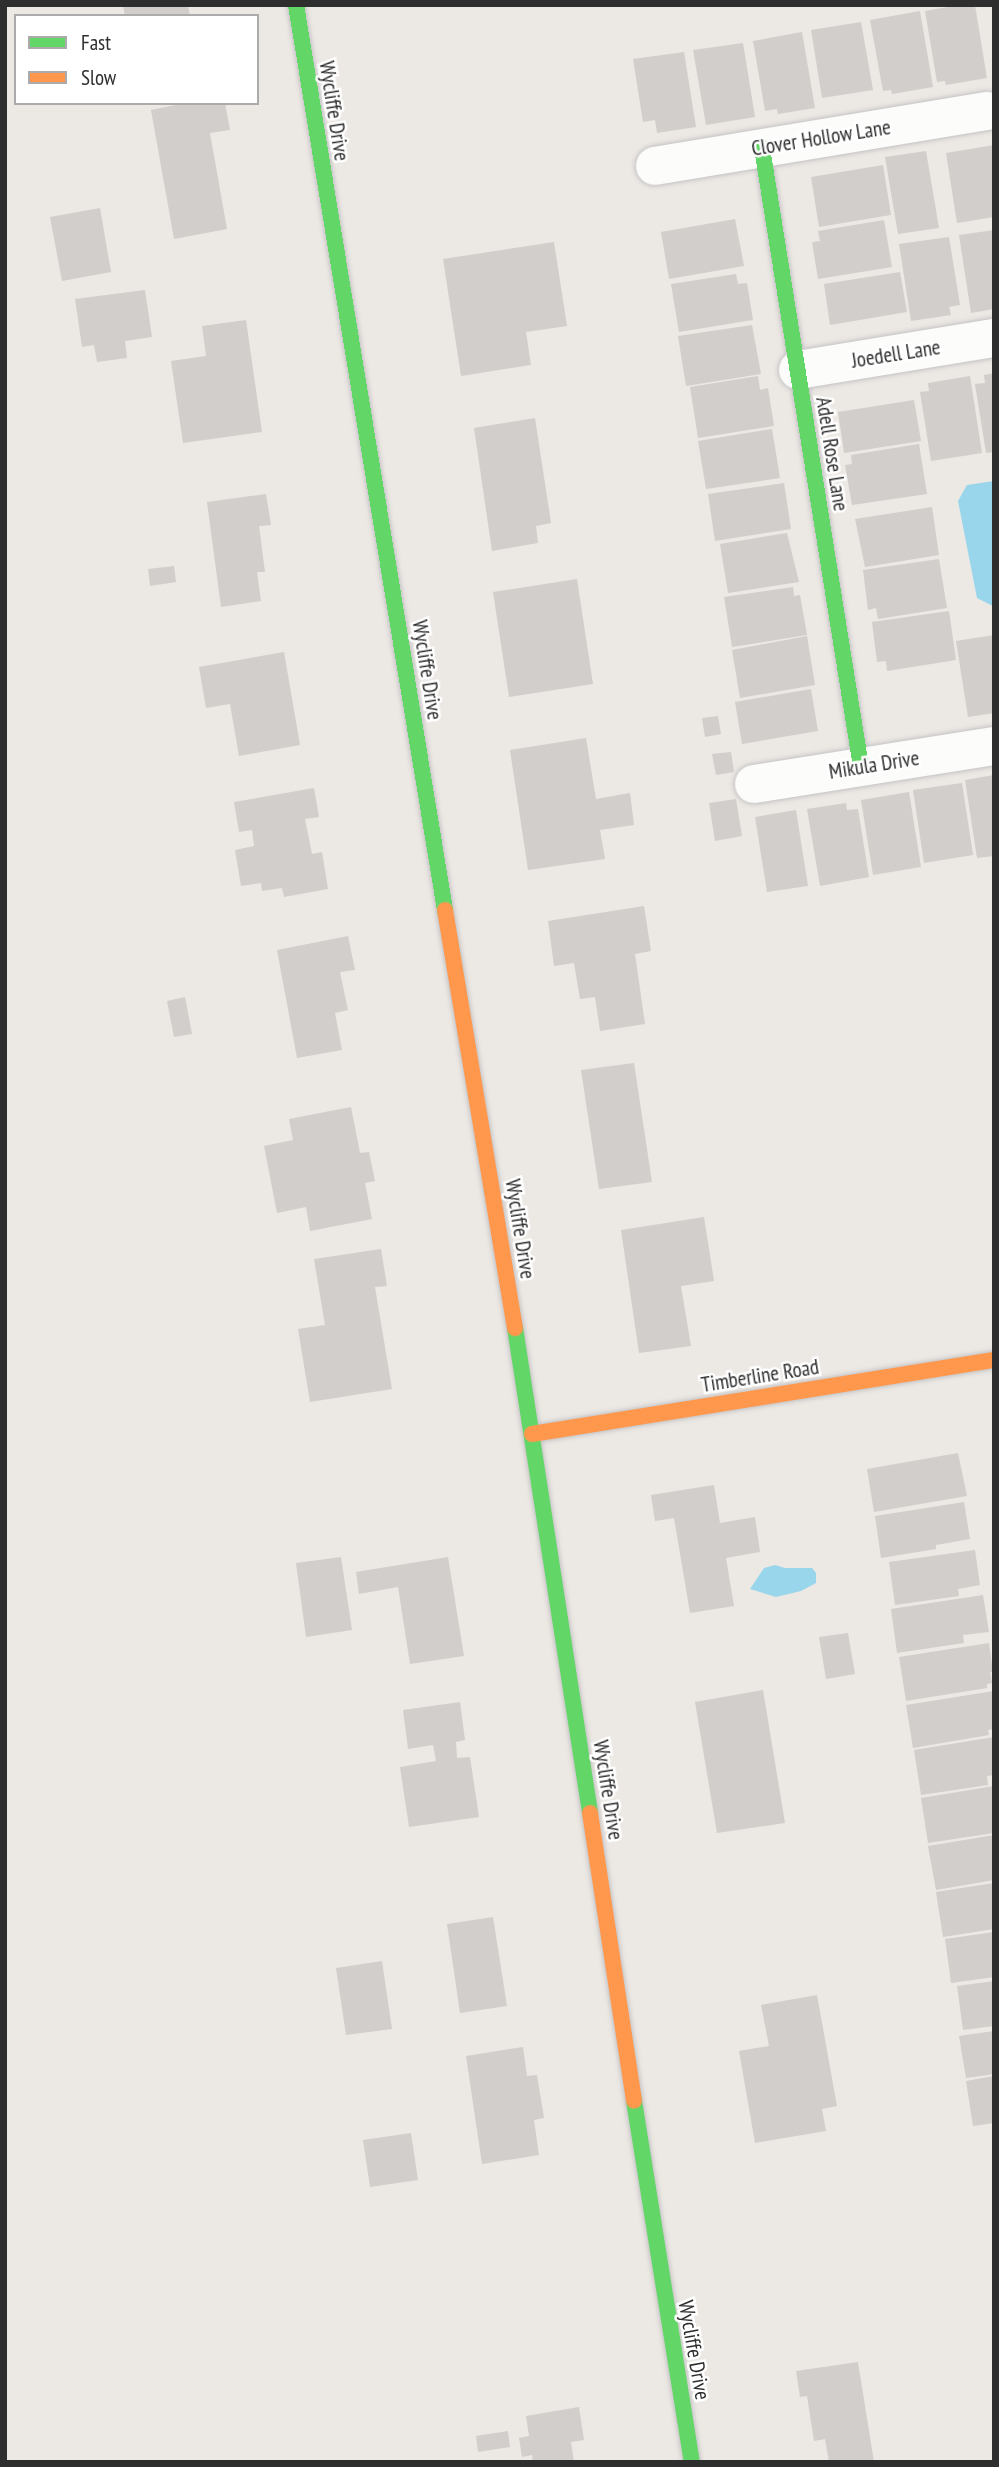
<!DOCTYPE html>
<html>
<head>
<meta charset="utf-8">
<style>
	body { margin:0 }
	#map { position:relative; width:999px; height:2467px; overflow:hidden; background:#ece8e4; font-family:"PT Sans Narrow",sans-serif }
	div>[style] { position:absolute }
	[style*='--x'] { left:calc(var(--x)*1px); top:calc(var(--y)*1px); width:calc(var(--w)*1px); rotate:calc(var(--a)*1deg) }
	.water>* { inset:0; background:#99d6ec }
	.building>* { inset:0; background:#d1cecb }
	.roads { filter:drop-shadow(0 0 2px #c5c4c5) drop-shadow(0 0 2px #c5c4c5) }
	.street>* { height:38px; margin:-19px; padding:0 19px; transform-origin:19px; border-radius:19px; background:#fcfcfb }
	.fast>* { height:16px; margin:-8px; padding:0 8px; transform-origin:8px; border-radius:8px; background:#63d668 }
	.slow>* { height:16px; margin:-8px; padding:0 8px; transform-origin:8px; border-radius:8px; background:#ff974d }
	span { translate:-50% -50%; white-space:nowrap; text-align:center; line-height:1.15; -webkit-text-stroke:5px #fff; paint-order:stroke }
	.street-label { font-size:21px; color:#2e2e2e }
	.frame { position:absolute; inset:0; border:7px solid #2e2e2e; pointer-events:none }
	.legend { position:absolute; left:14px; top:14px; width:245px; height:91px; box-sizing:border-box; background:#fff; border:2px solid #ababab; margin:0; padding:9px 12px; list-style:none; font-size:21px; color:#2e2e2e }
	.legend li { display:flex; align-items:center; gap:14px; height:35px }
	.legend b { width:35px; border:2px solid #ababab }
</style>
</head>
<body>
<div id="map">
	<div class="water">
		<div style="clip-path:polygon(994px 481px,994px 605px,993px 606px,977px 598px,958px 501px,967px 485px)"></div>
		<div style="clip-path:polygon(775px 1565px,785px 1568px,812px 1568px,816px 1573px,816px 1583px,801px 1591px,776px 1597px,750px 1589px,764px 1568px)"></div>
	</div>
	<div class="building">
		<div style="clip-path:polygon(123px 5px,188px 5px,190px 16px,125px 16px)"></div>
		<div style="clip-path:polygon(959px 5px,975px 5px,987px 78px,946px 85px,945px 81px,937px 82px,925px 11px)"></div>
		<div style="clip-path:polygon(920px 11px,933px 87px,892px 94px,891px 90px,883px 91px,870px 20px)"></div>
		<div style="clip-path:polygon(861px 22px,873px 90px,822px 98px,811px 30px)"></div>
		<div style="clip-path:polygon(802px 32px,815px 108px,778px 114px,777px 109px,765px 111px,753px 41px)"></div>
		<div style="clip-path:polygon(743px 43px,755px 117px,706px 125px,693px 50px)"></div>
		<div style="clip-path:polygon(684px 52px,696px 127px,657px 133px,655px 120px,643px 122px,633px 59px)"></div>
		<div style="clip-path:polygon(185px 103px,225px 103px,230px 130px,210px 133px,227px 229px,174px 239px,151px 110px)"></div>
		<div style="clip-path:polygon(994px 145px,994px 217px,957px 223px,946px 153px)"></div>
		<div style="clip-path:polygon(926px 151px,939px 228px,898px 234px,885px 157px)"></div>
		<div style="clip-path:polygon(883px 165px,891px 215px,819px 227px,811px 177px)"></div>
		<div style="clip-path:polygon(100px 208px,111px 272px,62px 281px,50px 217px)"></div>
		<div style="clip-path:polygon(735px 219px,744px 266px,669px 279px,661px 232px)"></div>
		<div style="clip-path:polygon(884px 220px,892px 267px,818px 279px,812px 242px,820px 241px,818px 231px)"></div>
		<div style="clip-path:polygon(994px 230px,994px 309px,971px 313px,959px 235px)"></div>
		<div style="clip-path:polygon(949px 237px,960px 305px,949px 307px,951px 315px,911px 321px,899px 244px)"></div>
		<div style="clip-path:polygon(554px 242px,567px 326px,526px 332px,531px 365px,461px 376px,443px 259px)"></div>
		<div style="clip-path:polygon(900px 272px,907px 312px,830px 325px,824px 284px)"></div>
		<div style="clip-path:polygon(736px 274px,738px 284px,747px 283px,753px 320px,679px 332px,671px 284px)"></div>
		<div style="clip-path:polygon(145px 290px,152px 337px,125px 341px,127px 358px,97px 362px,94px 345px,82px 347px,75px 299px)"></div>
		<div style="clip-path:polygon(246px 320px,262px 432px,183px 443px,171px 361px,206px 356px,202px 326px)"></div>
		<div style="clip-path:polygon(752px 325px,761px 374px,686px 386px,678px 336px)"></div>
		<div style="clip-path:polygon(994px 373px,994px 452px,986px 453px,975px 384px,985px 383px,984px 375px)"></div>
		<div style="clip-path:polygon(758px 376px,760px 390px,768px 388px,774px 426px,698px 438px,690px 387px)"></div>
		<div style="clip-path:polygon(970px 376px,982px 453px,931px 461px,920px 392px,929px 391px,928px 383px)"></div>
		<div style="clip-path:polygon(914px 400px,921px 441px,844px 453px,838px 412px)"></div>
		<div style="clip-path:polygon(535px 418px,551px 523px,536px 526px,538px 543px,492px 551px,474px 428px)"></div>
		<div style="clip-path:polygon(772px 429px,780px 478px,706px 489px,698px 441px)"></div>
		<div style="clip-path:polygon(919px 444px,927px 494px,852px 505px,845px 465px,852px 464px,851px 455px)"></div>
		<div style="clip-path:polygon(784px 483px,791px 529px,715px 541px,708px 494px)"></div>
		<div style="clip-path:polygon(266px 494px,271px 525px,259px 526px,265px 572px,257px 572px,261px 601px,221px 607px,207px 502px)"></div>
		<div style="clip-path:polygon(932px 507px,939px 555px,865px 567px,855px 519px)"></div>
		<div style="clip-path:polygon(787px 533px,799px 582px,728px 593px,720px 544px)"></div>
		<div style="clip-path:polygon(939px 559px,947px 608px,878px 619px,876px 608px,868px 610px,863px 570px)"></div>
		<div style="clip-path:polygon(174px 566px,176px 582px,150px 586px,148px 569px)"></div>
		<div style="clip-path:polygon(577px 579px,593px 684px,509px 697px,493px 592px)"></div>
		<div style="clip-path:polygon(793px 587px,794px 596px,800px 595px,807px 635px,732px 647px,724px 597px)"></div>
		<div style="clip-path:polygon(949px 611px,956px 660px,887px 671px,886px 661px,877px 662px,872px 622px)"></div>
		<div style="clip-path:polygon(994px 635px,994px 713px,968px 717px,956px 641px)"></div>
		<div style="clip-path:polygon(807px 636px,815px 685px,740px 698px,732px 650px)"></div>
		<div style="clip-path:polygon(284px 652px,300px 745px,239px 756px,230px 704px,206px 708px,199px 667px)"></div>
		<div style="clip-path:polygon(811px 689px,818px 731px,742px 744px,735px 702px)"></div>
		<div style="clip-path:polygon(718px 716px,721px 734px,705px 737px,702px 718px)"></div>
		<div style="clip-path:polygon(586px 738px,596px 799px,630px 793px,634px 825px,600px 830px,605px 859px,528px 870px,510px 750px)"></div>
		<div style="clip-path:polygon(731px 752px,734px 772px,716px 775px,712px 754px)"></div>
		<div style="clip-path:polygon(994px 775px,994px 856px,977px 858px,965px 780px)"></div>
		<div style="clip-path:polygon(962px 783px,973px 855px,924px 863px,913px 790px)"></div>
		<div style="clip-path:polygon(314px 788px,319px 817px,305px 819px,312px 854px,322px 852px,328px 889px,284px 897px,282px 888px,262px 891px,261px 883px,241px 886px,235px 850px,254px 846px,252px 830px,239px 832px,234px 802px)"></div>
		<div style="clip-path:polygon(909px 792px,921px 867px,873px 875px,861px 800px)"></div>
		<div style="clip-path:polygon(736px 799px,742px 836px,715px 841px,709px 803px)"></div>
		<div style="clip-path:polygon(846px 803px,847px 810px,858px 809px,869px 877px,820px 886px,807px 809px)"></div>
		<div style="clip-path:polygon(796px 810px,808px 886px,767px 892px,755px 817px)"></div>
		<div style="clip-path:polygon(644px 906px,651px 951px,635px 954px,645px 1024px,600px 1031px,595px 997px,580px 999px,574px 963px,554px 966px,548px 921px)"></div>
		<div style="clip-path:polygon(348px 936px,355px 970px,340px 972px,348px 1010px,335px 1013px,342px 1050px,297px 1058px,277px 950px)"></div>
		<div style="clip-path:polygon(185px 997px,192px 1034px,174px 1037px,167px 1001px)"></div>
		<div style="clip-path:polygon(634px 1063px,652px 1182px,599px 1189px,581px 1070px)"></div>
		<div style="clip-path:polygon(351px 1107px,360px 1153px,369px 1152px,375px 1181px,365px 1183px,372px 1219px,310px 1231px,306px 1207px,277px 1213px,264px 1146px,293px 1140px,289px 1119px)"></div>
		<div style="clip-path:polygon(704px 1217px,714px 1281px,681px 1286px,691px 1346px,639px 1353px,621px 1230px)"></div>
		<div style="clip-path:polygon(381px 1249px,387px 1286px,375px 1287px,392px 1389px,310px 1402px,298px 1329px,325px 1325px,314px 1259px)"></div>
		<div style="clip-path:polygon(958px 1453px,967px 1496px,874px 1512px,867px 1469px)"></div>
		<div style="clip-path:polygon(714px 1485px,720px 1523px,755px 1517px,760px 1552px,726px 1558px,734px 1606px,690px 1613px,674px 1518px,655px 1521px,651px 1495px)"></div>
		<div style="clip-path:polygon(964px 1502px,970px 1539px,936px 1545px,936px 1549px,881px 1558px,875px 1516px)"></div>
		<div style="clip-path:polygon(975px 1550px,980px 1585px,958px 1589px,959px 1596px,895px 1605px,889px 1562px)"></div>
		<div style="clip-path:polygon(341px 1557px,352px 1630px,306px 1637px,296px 1563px)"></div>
		<div style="clip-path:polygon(448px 1557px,464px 1656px,410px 1664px,398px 1587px,359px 1594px,356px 1572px)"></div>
		<div style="clip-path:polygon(983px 1595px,989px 1632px,963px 1635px,964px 1643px,897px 1653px,891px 1609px)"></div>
		<div style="clip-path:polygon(848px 1633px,855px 1674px,826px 1679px,819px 1637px)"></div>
		<div style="clip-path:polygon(989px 1643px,993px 1672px,990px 1672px,992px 1683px,987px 1684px,987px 1688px,906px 1701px,899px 1657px)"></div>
		<div style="clip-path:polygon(763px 1690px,785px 1823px,717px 1833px,695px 1702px)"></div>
		<div style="clip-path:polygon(994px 1691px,994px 1729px,988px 1730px,989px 1735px,913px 1748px,906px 1705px)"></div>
		<div style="clip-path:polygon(460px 1702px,465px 1740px,456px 1742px,457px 1758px,470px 1757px,479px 1817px,409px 1827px,400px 1767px,436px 1761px,433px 1745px,408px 1749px,403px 1710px)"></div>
		<div style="clip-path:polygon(994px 1737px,994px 1775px,987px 1776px,988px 1785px,921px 1795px,914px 1750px)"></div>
		<div style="clip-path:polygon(994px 1786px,994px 1833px,928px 1843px,921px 1798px)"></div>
		<div style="clip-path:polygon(994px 1835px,994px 1880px,936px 1890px,928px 1846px)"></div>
		<div style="clip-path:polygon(994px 1883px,994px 1929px,943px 1937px,936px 1892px)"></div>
		<div style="clip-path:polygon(493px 1917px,507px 2006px,460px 2013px,447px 1924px)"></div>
		<div style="clip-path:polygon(994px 1932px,994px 1977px,951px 1983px,945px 1939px)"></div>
		<div style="clip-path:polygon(382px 1961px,392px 2029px,346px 2035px,336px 1968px)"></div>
		<div style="clip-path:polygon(994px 1981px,994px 2026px,963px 2030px,957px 1986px)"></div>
		<div style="clip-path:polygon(817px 1995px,837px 2106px,822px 2109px,826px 2131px,755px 2143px,739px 2051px,769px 2046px,761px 2005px)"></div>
		<div style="clip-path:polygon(994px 2031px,994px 2074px,966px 2078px,959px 2036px)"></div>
		<div style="clip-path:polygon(523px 2047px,527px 2076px,537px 2075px,544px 2118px,534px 2120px,539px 2155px,482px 2164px,466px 2056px)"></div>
		<div style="clip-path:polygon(994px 2076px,994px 2123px,973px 2126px,966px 2081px)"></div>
		<div style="clip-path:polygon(411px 2133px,418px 2180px,370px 2187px,363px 2140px)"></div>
		<div style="clip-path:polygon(858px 2362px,874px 2462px,829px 2462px,825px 2439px,814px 2441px,807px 2396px,800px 2397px,796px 2371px)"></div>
		<div style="clip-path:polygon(579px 2407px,584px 2440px,571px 2442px,574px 2462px,533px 2462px,532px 2455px,522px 2457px,519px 2438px,529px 2436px,526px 2416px)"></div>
		<div style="clip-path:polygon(508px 2431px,510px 2447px,478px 2452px,476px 2436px)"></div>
	</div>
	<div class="roads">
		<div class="street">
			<div style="--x:655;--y:166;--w:337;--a:-9.4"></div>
			<div style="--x:798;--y:370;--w:199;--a:-9.3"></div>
			<div style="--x:754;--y:784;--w:243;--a:-9"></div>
		</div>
		<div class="fast">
			<div style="--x:296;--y:5;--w:917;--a:80.65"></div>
			<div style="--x:762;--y:148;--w:627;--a:80.91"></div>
			<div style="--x:515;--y:1328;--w:491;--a:81.2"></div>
			<div style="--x:634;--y:2101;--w:366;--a:80.9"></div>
		</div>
		<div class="slow">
			<div style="--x:445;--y:910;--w:424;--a:80.5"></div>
			<div style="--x:532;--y:1434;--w:468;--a:-9.1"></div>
			<div style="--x:590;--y:1813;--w:291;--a:81.3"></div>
		</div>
	</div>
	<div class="street-label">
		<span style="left:334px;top:111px;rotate:81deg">Wycliffe Drive</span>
		<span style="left:821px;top:138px;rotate:-9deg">Clover Hollow Lane</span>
		<span style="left:896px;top:354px;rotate:-9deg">Joedell Lane</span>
		<span style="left:832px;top:454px;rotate:81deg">Adell Rose Lane</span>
		<span style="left:427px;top:670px;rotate:81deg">Wycliffe Drive</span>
		<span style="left:874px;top:765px;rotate:-9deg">Mikula Drive</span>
		<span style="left:520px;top:1229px;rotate:81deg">Wycliffe Drive</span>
		<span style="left:760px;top:1376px;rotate:-9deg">Timberline Road</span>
		<span style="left:608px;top:1790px;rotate:81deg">Wycliffe Drive</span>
		<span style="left:694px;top:2350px;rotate:80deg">Wycliffe Drive</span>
	</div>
	<div class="frame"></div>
	<ul class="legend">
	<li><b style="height:9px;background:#63d668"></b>Fast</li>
	<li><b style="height:9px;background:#ff974d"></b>Slow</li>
	</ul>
</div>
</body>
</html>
